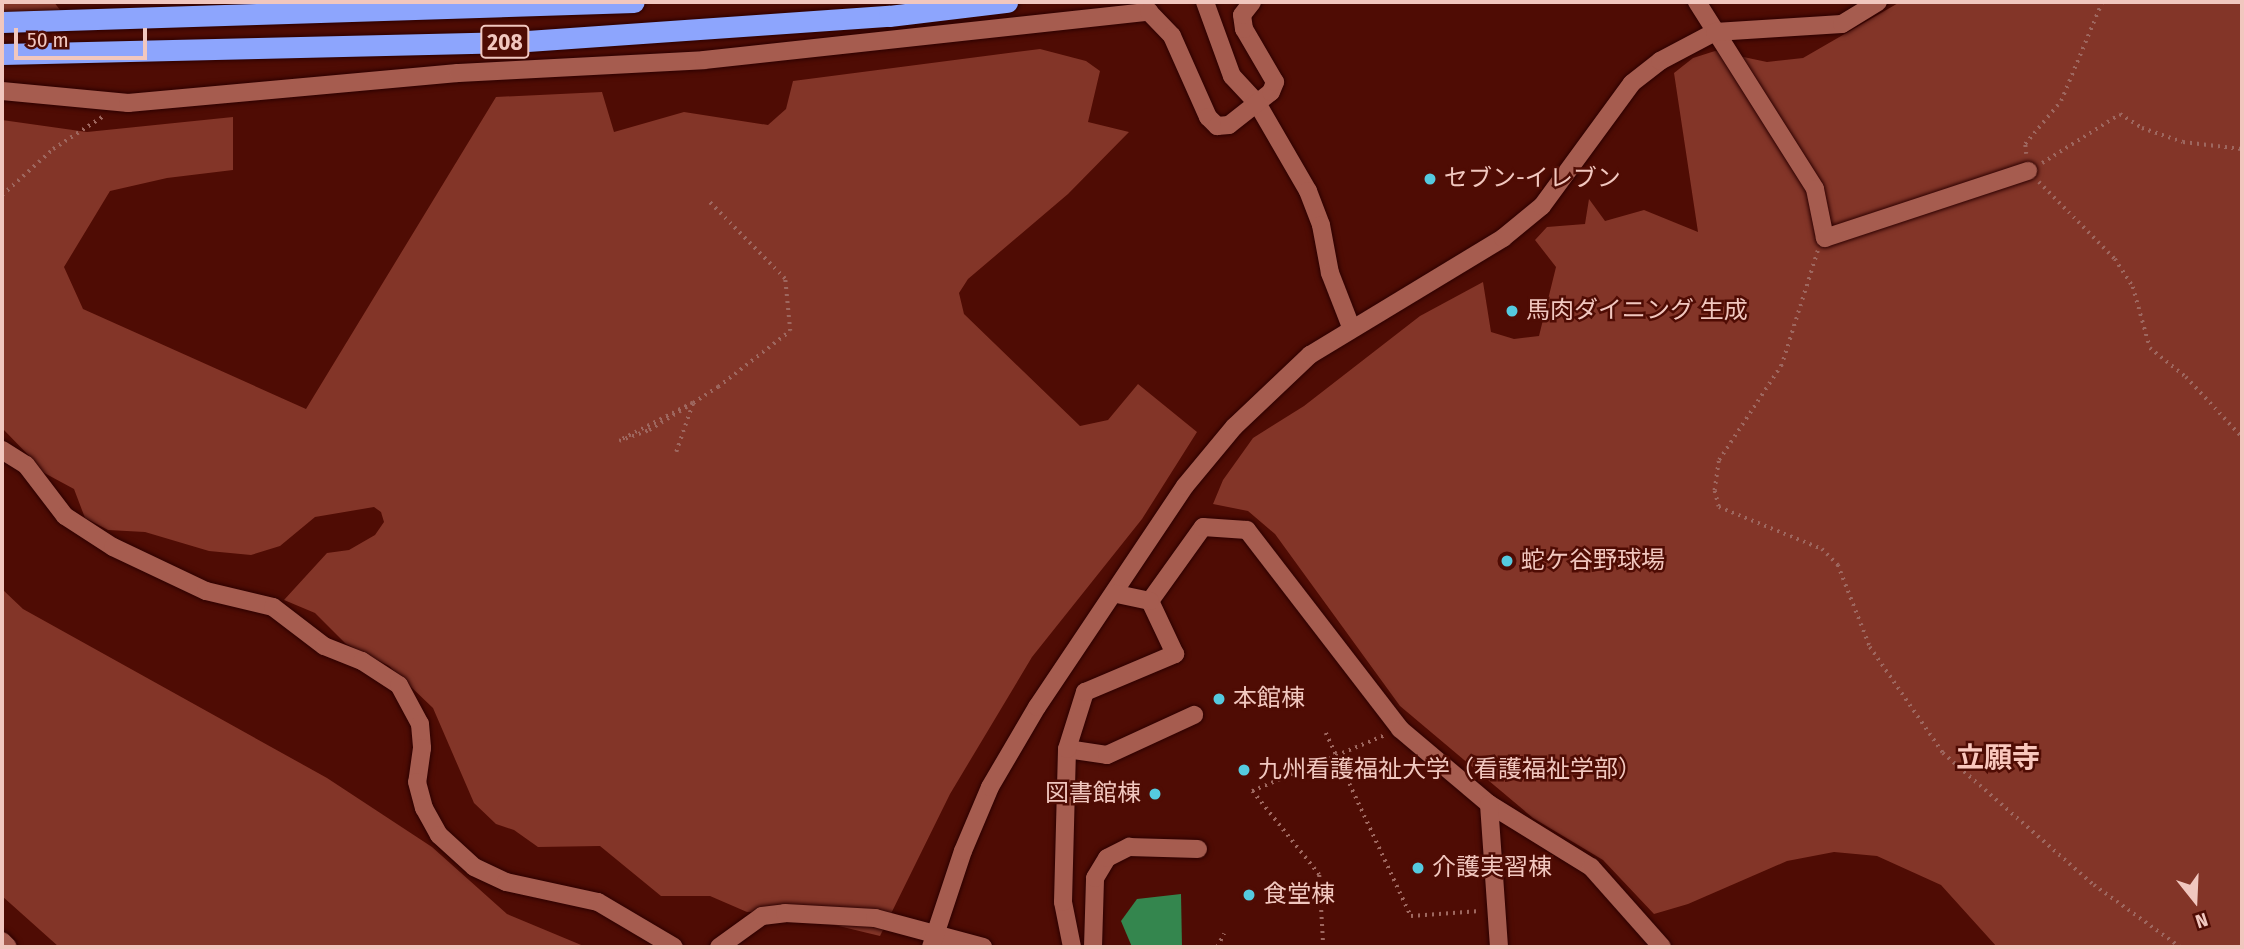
<!DOCTYPE html>
<html>
<head>
<meta charset="utf-8">
<style>
	body { margin:0 }
	#map { position:relative; width:2244px; height:949px; overflow:hidden; background:#4f0c04; font-family:"Fira Sans Condensed","Noto Sans JP",sans-serif }
	div>[style] { position:absolute }
	[style*='--x'] { left:calc(var(--x)*1px); top:calc(var(--y)*1px); width:calc(var(--w)*1px); rotate:calc(var(--a)*1deg) }
	.green>* { inset:0; background:#833528 }
	.water>* { inset:0; background:#34864e }
	.path>* { height:3.5px; margin-top:-1.75px; transform-origin:0; background:repeating-linear-gradient(90deg,#9e675f 0 2px,transparent 0 7px) }
	.roads { filter:drop-shadow(0 0 2px #2c0000) drop-shadow(0 0 2px #2c0000) }
	.minor>* { height:18px; margin:-9px; padding:0 9px; transform-origin:9px; border-radius:9px; background:#a65c4f }
	.highway>* { height:21px; margin:-10.5px; padding:0 10.5px; transform-origin:10.5px; border-radius:10.5px; background:#8da5fd }
	.dots>* { width:19px; height:19px; translate:-50% -50%; box-sizing:border-box; border:4px solid #4f0c04; border-radius:50% }
	span { translate:-50% -50%; white-space:nowrap; text-align:center; line-height:1.15; -webkit-text-stroke:5px #4f0c04; paint-order:stroke }
	.shield-label span { padding:2px 5px; background:#4f0c04; border:2px solid; border-radius:5px; -webkit-text-stroke-width:0 }
	.shield-label { font-size:23px; color:#f1c7bf; font-weight:700 }
	.poi-label { font-size:24px; color:#f1c7bf }
	.left { translate:0 -50%; text-align:left }
	.right { translate:-100% -50%; text-align:right }
	.quarter-label { font-size:28px; color:#f9c7bd; font-weight:700 }
	.frame { position:absolute; inset:0; border:4px solid #f1c7bf; pointer-events:none }
	.north { position:absolute; left:2160px; top:865px; width:70px; height:70px; -webkit-text-stroke:5px #4f0c04; paint-order:stroke; rotate:162deg; font-size:19px; font-weight:700; line-height:28px; text-align:center; color:#f1c7bf }
	.north::after { content:''; display:block; margin:auto; width:24px; height:32px; background:#f1c7bf; clip-path:polygon(50% 0,100% 100%,50% 72%,0 100%) }
	.scale { position:absolute; left:14px; top:28px; width:133px; height:32px; box-sizing:border-box; border:4px solid #f1c7bf; border-top:0; padding-left:9px; font-size:21px; line-height:24px; white-space:nowrap; color:#f1c7bf; -webkit-text-stroke:5px #4f0c04; paint-order:stroke }
</style>
</head>
<body>
<div id="map">
	<div class="green">
		<div style="clip-path:polygon(2px 2px,54px 2px,60px 10px,2px 12px)"></div>
		<div style="clip-path:polygon(1900px 2px,2242px 2px,2242px 947px,1997px 947px,1941px 885px,1877px 856px,1834px 852px,1787px 861px,1688px 904px,1654px 914px,1603px 860px,1533px 818px,1400px 706px,1275px 534px,1248px 511px,1213px 504px,1223px 480px,1253px 438px,1304px 406px,1420px 316px,1483px 282px,1491px 332px,1514px 339px,1539px 336px,1556px 267px,1535px 240px,1547px 227px,1585px 224px,1589px 199px,1605px 221px,1644px 210px,1698px 232px,1674px 73px,1693px 58px,1715px 51px,1767px 62px,1803px 58px)"></div>
		<div style="clip-path:polygon(1040px 49px,1086px 61px,1100px 71px,1088px 122px,1129px 132px,1068px 194px,968px 279px,959px 293px,964px 314px,1080px 426px,1108px 420px,1138px 384px,1197px 432px,1142px 519px,1032px 657px,950px 794px,880px 936px,777px 911px,747px 912px,710px 896px,661px 896px,600px 846px,538px 847px,514px 830px,496px 824px,474px 803px,433px 708px,389px 666px,346px 644px,315px 613px,284px 600px,327px 553px,349px 550px,375px 535px,384px 522px,381px 512px,374px 507px,315px 517px,280px 546px,251px 555px,209px 551px,145px 532px,108px 530px,85px 518px,74px 489px,35px 468px,34px 461px,2px 428px,2px 120px,87px 132px,233px 117px,233px 170px,167px 178px,110px 191px,64px 267px,83px 309px,306px 409px,496px 97px,602px 92px,614px 132px,684px 112px,768px 125px,786px 109px,793px 81px)"></div>
		<div style="clip-path:polygon(2px 589px,23px 609px,327px 778px,432px 847px,507px 914px,586px 947px,59px 947px,2px 896px)"></div>
	</div>
	<div class="water">
		<div style="clip-path:polygon(1181px 894px,1182px 947px,1132px 947px,1121px 921px,1137px 899px)"></div>
	</div>
	<div class="path">
		<div style="--x:2026;--y:154;--w:10;--a:-96"></div>
		<div style="--x:2025;--y:144;--w:56;--a:-50.1"></div>
		<div style="--x:2061;--y:101;--w:107;--a:-67.5"></div>
		<div style="--x:2042;--y:163;--w:92;--a:-32.1"></div>
		<div style="--x:2120;--y:114;--w:26;--a:32"></div>
		<div style="--x:2142;--y:128;--w:43;--a:18.9"></div>
		<div style="--x:2183;--y:142;--w:59;--a:6.8"></div>
		<div style="--x:2039;--y:182;--w:108;--a:45.4"></div>
		<div style="--x:2115;--y:259;--w:33;--a:57"></div>
		<div style="--x:2133;--y:287;--w:63;--a:74.4"></div>
		<div style="--x:2150;--y:348;--w:46;--a:38.9"></div>
		<div style="--x:2186;--y:377;--w:82;--a:47"></div>
		<div style="--x:2;--y:195;--w:69;--a:-42"></div>
		<div style="--x:53;--y:149;--w:59;--a:-33.1"></div>
		<div style="--x:1818;--y:251;--w:120;--a:107.5"></div>
		<div style="--x:1782;--y:365;--w:115;--a:123.3"></div>
		<div style="--x:1719;--y:461;--w:30;--a:98"></div>
		<div style="--x:1715;--y:491;--w:16;--a:76"></div>
		<div style="--x:1719;--y:507;--w:111;--a:22.2"></div>
		<div style="--x:1822;--y:549;--w:23;--a:45"></div>
		<div style="--x:1838;--y:565;--w:88;--a:68.7"></div>
		<div style="--x:1870;--y:647;--w:129;--a:55.4"></div>
		<div style="--x:1943;--y:753;--w:201;--a:41.2"></div>
		<div style="--x:2094;--y:885;--w:106;--a:35.8"></div>
		<div style="--x:676;--y:452;--w:52;--a:-70.9"></div>
		<div style="--x:693;--y:403;--w:83;--a:152.8"></div>
		<div style="--x:619;--y:441;--w:32;--a:-20"></div>
		<div style="--x:649;--y:430;--w:52;--a:-31.5"></div>
		<div style="--x:693;--y:403;--w:30;--a:-33"></div>
		<div style="--x:718;--y:387;--w:91;--a:-37.9"></div>
		<div style="--x:790;--y:331;--w:52;--a:-95.5"></div>
		<div style="--x:785;--y:279;--w:110;--a:-134.6"></div>
		<div style="--x:1326;--y:733;--w:202;--a:65.1"></div>
		<div style="--x:1411;--y:916;--w:69;--a:-4.1"></div>
		<div style="--x:1217;--y:947;--w:15;--a:-62"></div>
		<div style="--x:1323;--y:947;--w:72;--a:-93.2"></div>
		<div style="--x:1319;--y:875;--w:107;--a:-128.6"></div>
		<div style="--x:1252;--y:791;--w:144;--a:-22.8"></div>
	</div>
	<div class="roads">
		<div class="minor">
			<div style="--x:1205;--y:2;--w:79;--a:70"></div>
			<div style="--x:1232;--y:76;--w:37;--a:47"></div>
			<div style="--x:1257;--y:103;--w:102;--a:59.9"></div>
			<div style="--x:1308;--y:191;--w:36;--a:69"></div>
			<div style="--x:1321;--y:225;--w:49;--a:79.4"></div>
			<div style="--x:1330;--y:273;--w:58;--a:68.7"></div>
			<div style="--x:1697;--y:2;--w:221;--a:57.7"></div>
			<div style="--x:1815;--y:189;--w:50;--a:78.5"></div>
			<div style="--x:1825;--y:238;--w:214;--a:-18.3"></div>
			<div style="--x:2;--y:91;--w:127;--a:5.4"></div>
			<div style="--x:128;--y:103;--w:331;--a:-5.2"></div>
			<div style="--x:458;--y:73;--w:246;--a:-3"></div>
			<div style="--x:704;--y:60;--w:448;--a:-6.2"></div>
			<div style="--x:1149;--y:12;--w:33;--a:46"></div>
			<div style="--x:1172;--y:36;--w:89;--a:66"></div>
			<div style="--x:1208;--y:117;--w:13;--a:45"></div>
			<div style="--x:1217;--y:126;--w:12;--a:-5"></div>
			<div style="--x:1229;--y:125;--w:53;--a:-38.2"></div>
			<div style="--x:1271;--y:92;--w:11;--a:-68"></div>
			<div style="--x:1275;--y:82;--w:61;--a:-120.3"></div>
			<div style="--x:1244;--y:29;--w:14;--a:-98"></div>
			<div style="--x:1242;--y:15;--w:16;--a:-52"></div>
			<div style="--x:2;--y:450;--w:28;--a:32"></div>
			<div style="--x:26;--y:465;--w:64;--a:52.6"></div>
			<div style="--x:65;--y:516;--w:57;--a:32.9"></div>
			<div style="--x:113;--y:547;--w:103;--a:25.3"></div>
			<div style="--x:206;--y:591;--w:69;--a:13.4"></div>
			<div style="--x:273;--y:607;--w:64;--a:37.4"></div>
			<div style="--x:324;--y:646;--w:41;--a:21.5"></div>
			<div style="--x:362;--y:661;--w:44;--a:33"></div>
			<div style="--x:399;--y:685;--w:44;--a:61.7"></div>
			<div style="--x:420;--y:724;--w:24;--a:85"></div>
			<div style="--x:422;--y:748;--w:34;--a:98"></div>
			<div style="--x:417;--y:782;--w:27;--a:75"></div>
			<div style="--x:424;--y:808;--w:31;--a:61"></div>
			<div style="--x:439;--y:835;--w:47;--a:42.4"></div>
			<div style="--x:474;--y:867;--w:35;--a:25"></div>
			<div style="--x:506;--y:882;--w:94;--a:12.3"></div>
			<div style="--x:598;--y:902;--w:88;--a:30.6"></div>
			<div style="--x:1150;--y:601;--w:91;--a:-54.4"></div>
			<div style="--x:1203;--y:527;--w:44;--a:3.9"></div>
			<div style="--x:1247;--y:530;--w:251;--a:52.4"></div>
			<div style="--x:1400;--y:729;--w:116;--a:40.1"></div>
			<div style="--x:1489;--y:804;--w:120;--a:31.7"></div>
			<div style="--x:1591;--y:867;--w:107;--a:48.4"></div>
			<div style="--x:1067;--y:749;--w:40;--a:8.5"></div>
			<div style="--x:1107;--y:755;--w:96;--a:-24.7"></div>
			<div style="--x:1489;--y:804;--w:143;--a:86"></div>
			<div style="--x:2;--y:941;--w:8;--a:45"></div>
			<div style="--x:719;--y:947;--w:53;--a:-35.8"></div>
			<div style="--x:762;--y:916;--w:23;--a:-7"></div>
			<div style="--x:785;--y:913;--w:90;--a:3.2"></div>
			<div style="--x:875;--y:918;--w:112;--a:15"></div>
			<div style="--x:931;--y:947;--w:101;--a:-71.6"></div>
			<div style="--x:963;--y:851;--w:69;--a:-67.1"></div>
			<div style="--x:990;--y:787;--w:93;--a:-59.6"></div>
			<div style="--x:1037;--y:707;--w:266;--a:-56.2"></div>
			<div style="--x:1185;--y:486;--w:77;--a:-50.3"></div>
			<div style="--x:1234;--y:427;--w:105;--a:-43.5"></div>
			<div style="--x:1310;--y:355;--w:226;--a:-31.2"></div>
			<div style="--x:1503;--y:238;--w:50;--a:-39.4"></div>
			<div style="--x:1542;--y:206;--w:152;--a:-53.8"></div>
			<div style="--x:1632;--y:83;--w:36;--a:-38"></div>
			<div style="--x:1660;--y:61;--w:62;--a:-27.8"></div>
			<div style="--x:1715;--y:32;--w:127;--a:-3.6"></div>
			<div style="--x:1842;--y:24;--w:42;--a:-31.4"></div>
			<div style="--x:1072;--y:947;--w:46;--a:-101.3"></div>
			<div style="--x:1063;--y:902;--w:153;--a:-88.5"></div>
			<div style="--x:1067;--y:749;--w:60;--a:-72.5"></div>
			<div style="--x:1085;--y:692;--w:98;--a:-22.9"></div>
			<div style="--x:1175;--y:654;--w:59;--a:-115.3"></div>
			<div style="--x:1150;--y:601;--w:35;--a:-168"></div>
			<div style="--x:1093;--y:947;--w:69;--a:-88.3"></div>
			<div style="--x:1095;--y:878;--w:23;--a:-59"></div>
			<div style="--x:1107;--y:858;--w:25;--a:-27"></div>
			<div style="--x:1129;--y:847;--w:69;--a:1.7"></div>
		</div>
		<div class="highway">
			<div style="--x:2;--y:22;--w:632;--a:-1.81"></div>
			<div style="--x:2;--y:54;--w:511;--a:-1.35"></div>
			<div style="--x:513;--y:42;--w:377;--a:-4"></div>
			<div style="--x:889;--y:16;--w:119;--a:-6.8"></div>
		</div>
	</div>
	<div class="dots">
		<div style="left:1430px;top:179px;background:#55cadf"></div>
		<div style="left:1512px;top:311px;background:#55cadf"></div>
		<div style="left:1507px;top:561px;background:#55cadf"></div>
		<div style="left:1219px;top:699px;background:#55cadf"></div>
		<div style="left:1244px;top:770px;background:#55cadf"></div>
		<div style="left:1155px;top:794px;background:#55cadf"></div>
		<div style="left:1418px;top:868px;background:#55cadf"></div>
		<div style="left:1249px;top:895px;background:#55cadf"></div>
	</div>
	<div class="shield-label">
		<span style="left:505px;top:42px">208</span>
	</div>
	<div class="poi-label">
		<span class="left" style="left:1444px;top:179px">セブン-イレブン</span>
		<span class="left" style="left:1526px;top:311px">馬肉ダイニング 生成</span>
		<span class="left" style="left:1521px;top:561px">蛇ケ谷野球場</span>
		<span class="left" style="left:1233px;top:699px">本館棟</span>
		<span class="left" style="left:1258px;top:770px">九州看護福祉大学（看護福祉学部）</span>
		<span class="right" style="left:1141px;top:794px">図書館棟</span>
		<span class="left" style="left:1432px;top:868px">介護実習棟</span>
		<span class="left" style="left:1263px;top:895px">食堂棟</span>
	</div>
	<div class="quarter-label">
		<span style="left:1998px;top:758px">立願寺</span>
	</div>
	<div class="frame"></div>
	<div class="north">N</div>
	<div class="scale">50 m</div>
</div>
</body>
</html>
